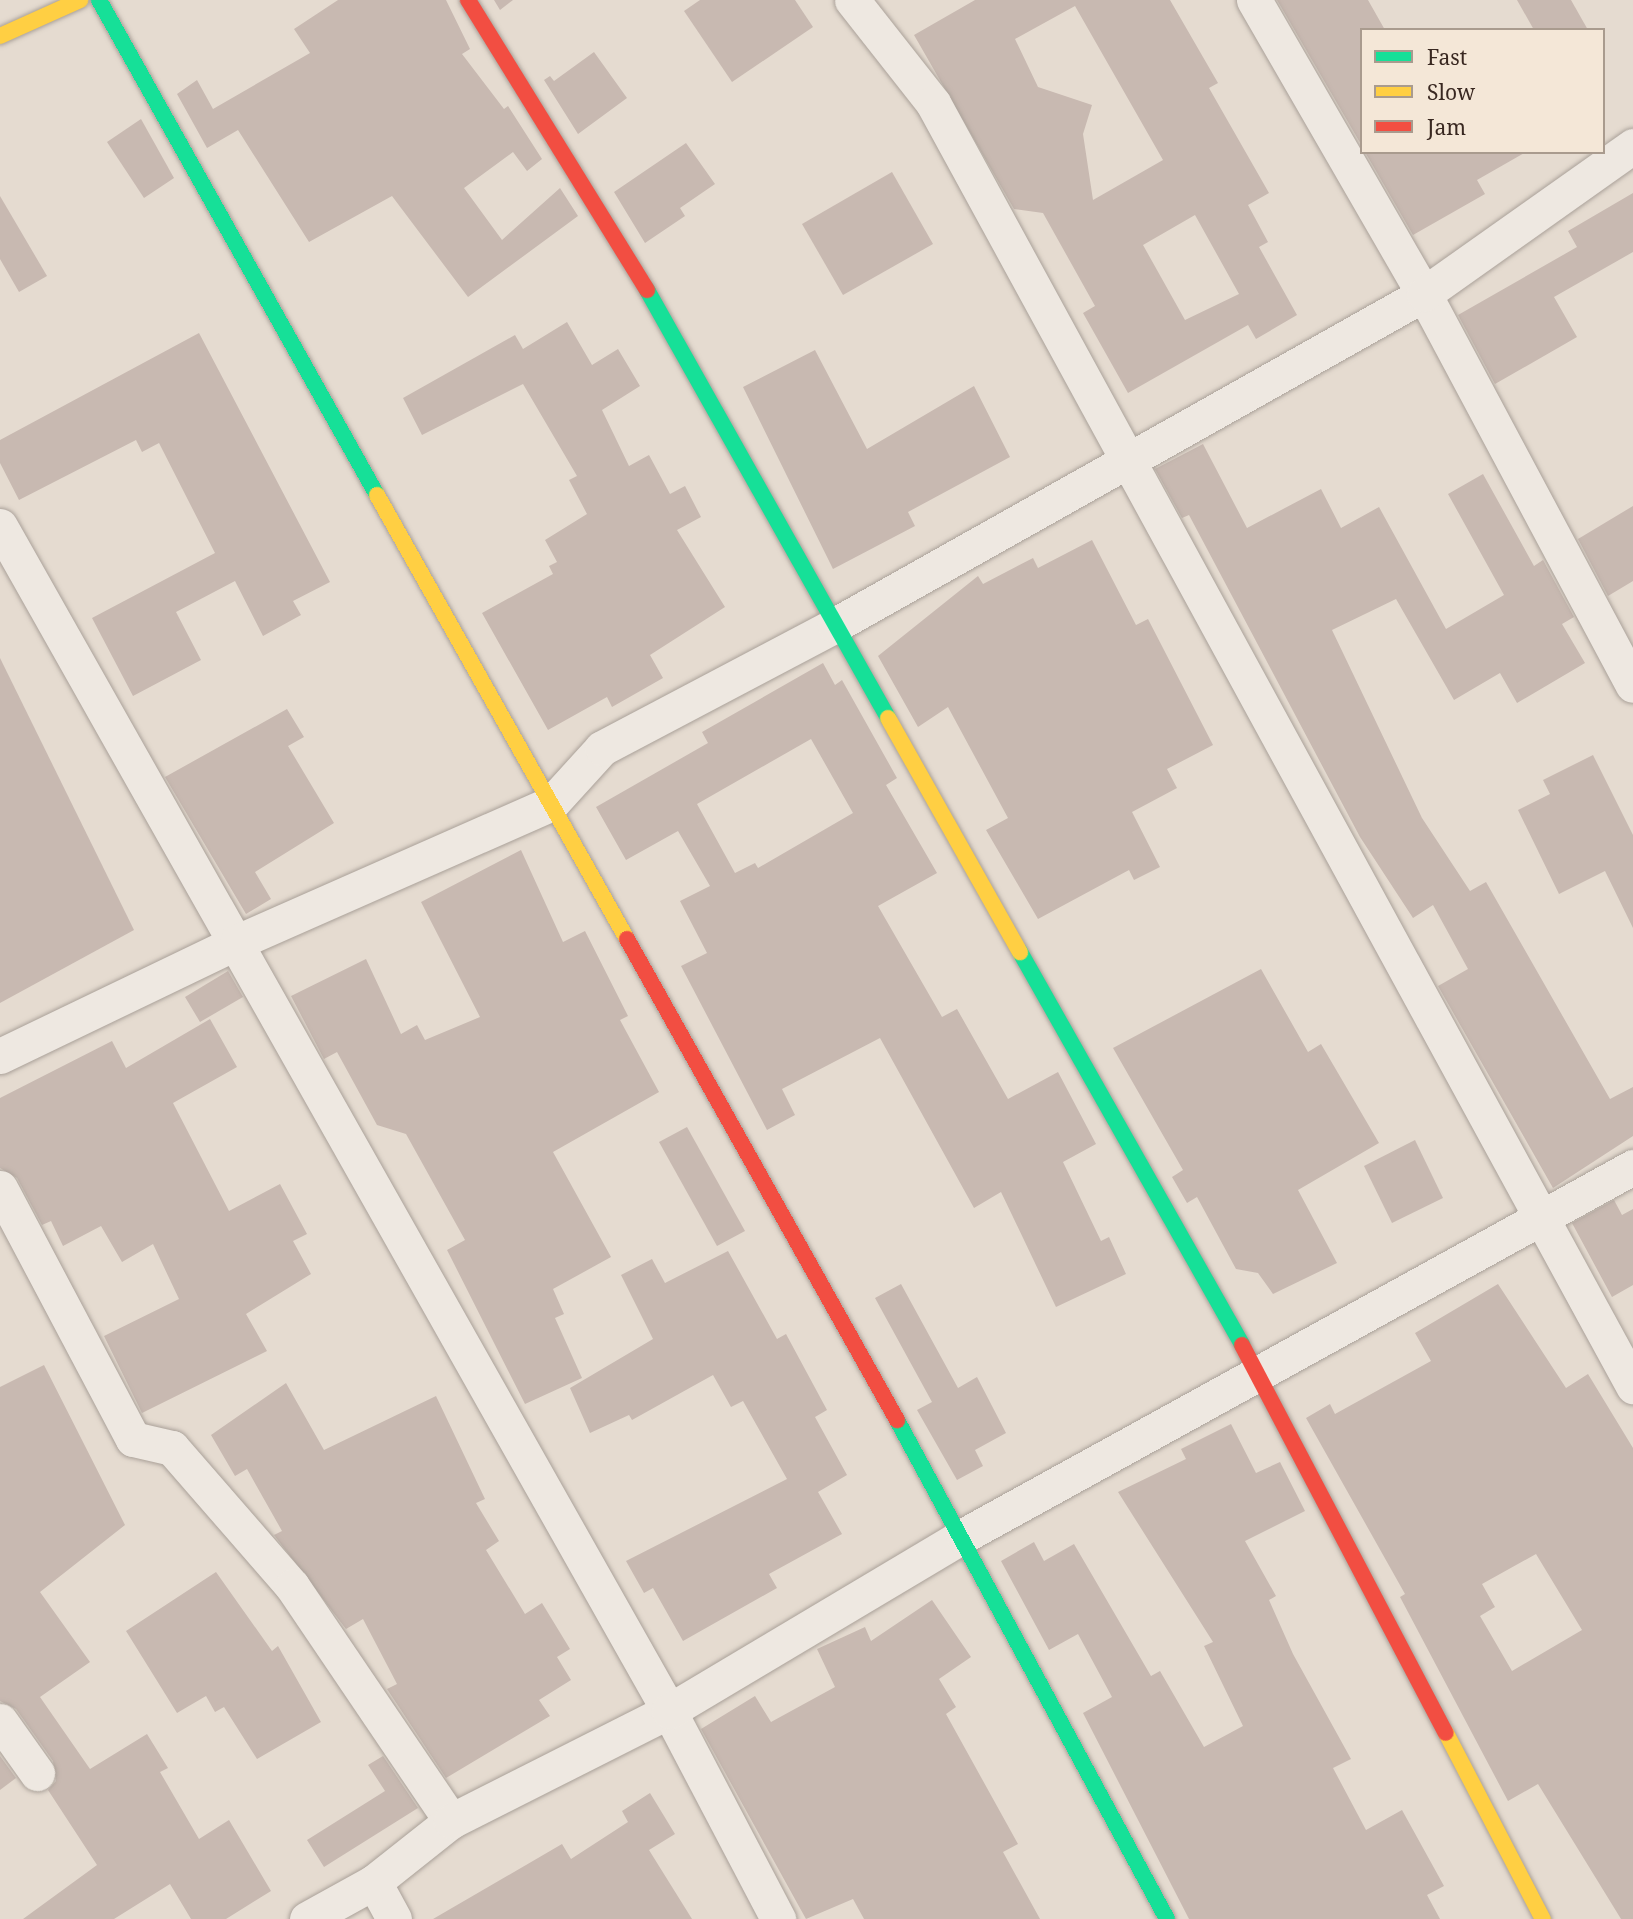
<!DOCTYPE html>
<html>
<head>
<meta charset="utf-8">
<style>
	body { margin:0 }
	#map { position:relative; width:1633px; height:1919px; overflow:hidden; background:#e5dbd0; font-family:"Noto Serif",serif }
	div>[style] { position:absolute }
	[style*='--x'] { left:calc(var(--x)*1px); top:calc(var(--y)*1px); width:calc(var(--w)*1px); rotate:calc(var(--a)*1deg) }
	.building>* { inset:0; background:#c8b9b1 }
	.roads { filter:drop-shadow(0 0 2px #aaa199) drop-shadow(0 0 2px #aaa199) }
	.street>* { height:35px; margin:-17.5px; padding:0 17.5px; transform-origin:17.5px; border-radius:17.5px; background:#eee8e1 }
	.fast>* { height:16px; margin:-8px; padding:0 8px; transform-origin:8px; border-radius:8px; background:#16e098 }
	.slow>* { height:16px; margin:-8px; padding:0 8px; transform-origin:8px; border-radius:8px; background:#ffcf43 }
	.jam>* { height:16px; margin:-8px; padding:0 8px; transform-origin:8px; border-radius:8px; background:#f24e42 }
	span { translate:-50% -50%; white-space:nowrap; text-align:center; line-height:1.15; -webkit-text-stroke:5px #f4e7d7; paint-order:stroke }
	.legend { position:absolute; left:1360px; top:28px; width:245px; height:126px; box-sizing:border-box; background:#f4e7d7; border:2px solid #a99b8e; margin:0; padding:9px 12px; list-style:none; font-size:21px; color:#392821 }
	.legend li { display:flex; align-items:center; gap:14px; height:35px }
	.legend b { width:35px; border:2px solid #a99b8e }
</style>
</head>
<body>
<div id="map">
	<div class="building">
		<div style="clip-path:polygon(338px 0,446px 0,470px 49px,462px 54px,504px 109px,508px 106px,542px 159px,527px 171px,513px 152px,464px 188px,502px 240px,560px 188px,578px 216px,468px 297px,392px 196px,309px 242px,238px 130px,207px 148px,177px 94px,197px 80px,213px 109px,310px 53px,294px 29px)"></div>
		<div style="clip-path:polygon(494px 0,513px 0,500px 10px)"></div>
		<div style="clip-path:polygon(700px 0,795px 0,813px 27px,732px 82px,684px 11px)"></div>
		<div style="clip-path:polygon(evenodd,975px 0,1170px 0,1218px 83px,1209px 88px,1269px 193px,1248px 205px,1268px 242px,1259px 247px,1297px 315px,1256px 339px,1248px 325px,1128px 393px,1083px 313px,1095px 306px,1043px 213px,1014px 209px,914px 35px,975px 0,1075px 6px,1163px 160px,1093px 200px,1083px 134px,1092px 105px,1038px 87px,1015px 39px,1075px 6px,975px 0,1195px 215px,1239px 294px,1185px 320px,1143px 245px,1195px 215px)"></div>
		<div style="clip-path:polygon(1277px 0,1368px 0,1385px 30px,1362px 30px,1362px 146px)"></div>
		<div style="clip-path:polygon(1517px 0,1571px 0,1588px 30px,1534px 30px)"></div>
		<div style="clip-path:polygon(594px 52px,627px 98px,578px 134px,544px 80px,550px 76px,554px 81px)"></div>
		<div style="clip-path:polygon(141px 119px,174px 178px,144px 198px,107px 142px)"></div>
		<div style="clip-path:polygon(686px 143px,715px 184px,680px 208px,685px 216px,645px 243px,614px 192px)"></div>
		<div style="clip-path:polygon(1365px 152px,1526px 152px,1477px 180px,1485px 194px,1413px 235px)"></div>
		<div style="clip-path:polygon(892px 172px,933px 244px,843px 295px,802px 224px)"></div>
		<div style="clip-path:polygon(1633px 193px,1633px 252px,1554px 297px,1577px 337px,1495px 384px,1458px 315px,1577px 247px,1568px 231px)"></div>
		<div style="clip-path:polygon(0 196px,47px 276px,19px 292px,0 259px)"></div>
		<div style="clip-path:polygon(567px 322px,592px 365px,618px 349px,640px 386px,602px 410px,629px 466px,649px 455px,670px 494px,685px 486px,701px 517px,677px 530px,725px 607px,650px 655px,663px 678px,612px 707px,607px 697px,548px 730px,482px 613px,553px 574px,549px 566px,557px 562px,545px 540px,587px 514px,569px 480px,577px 476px,523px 384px,422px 435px,403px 398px,515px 335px,523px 349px)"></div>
		<div style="clip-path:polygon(199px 333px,330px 582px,293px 601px,301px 615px,263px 636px,235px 581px,176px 612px,201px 660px,133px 696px,92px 618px,215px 553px,159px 443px,142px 452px,136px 440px,19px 500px,0 463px,0 440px)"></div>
		<div style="clip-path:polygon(815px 350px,867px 449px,974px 386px,1010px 457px,908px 512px,915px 526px,833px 569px,743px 387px)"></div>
		<div style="clip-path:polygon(1203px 444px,1247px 528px,1321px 489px,1341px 528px,1379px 507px,1446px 629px,1504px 595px,1448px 494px,1483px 474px,1534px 566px,1543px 560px,1574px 617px,1562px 624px,1585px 663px,1517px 703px,1500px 673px,1454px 700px,1396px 599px,1332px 630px,1422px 818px,1470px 891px,1486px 882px,1610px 1099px,1633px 1087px,1633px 1136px,1553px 1188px,1438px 986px,1468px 969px,1433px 905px,1413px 918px,1360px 837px,1189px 515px,1182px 518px,1155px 469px)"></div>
		<div style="clip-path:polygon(1633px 506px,1633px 581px,1608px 596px,1578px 539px)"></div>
		<div style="clip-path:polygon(1092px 540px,1136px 625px,1148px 619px,1213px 745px,1167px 769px,1177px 788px,1132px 812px,1160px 867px,1134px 880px,1129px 870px,1038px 919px,986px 830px,1008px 818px,948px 707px,918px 727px,878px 656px,978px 576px,983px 584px,1033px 558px,1038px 568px)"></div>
		<div style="clip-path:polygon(0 658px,134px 930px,0 1003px)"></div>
		<div style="clip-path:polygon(evenodd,823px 663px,835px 685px,842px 680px,897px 778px,886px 785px,937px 873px,878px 906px,942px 1017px,957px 1009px,1008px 1099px,1058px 1072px,1096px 1144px,1063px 1162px,1101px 1241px,1109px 1237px,1126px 1274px,1056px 1307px,1001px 1192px,974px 1208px,880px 1038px,782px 1089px,795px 1115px,767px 1130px,681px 966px,707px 953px,680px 901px,710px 886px,678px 831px,626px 860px,596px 807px,708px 743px,702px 732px,823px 663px,811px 739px,853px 813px,758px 868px,755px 863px,735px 873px,697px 804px,811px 739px)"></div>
		<div style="clip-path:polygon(287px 709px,304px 737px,288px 746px,334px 823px,255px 872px,271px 899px,246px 914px,165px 777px)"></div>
		<div style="clip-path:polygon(1593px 755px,1633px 835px,1633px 928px,1605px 871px,1559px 894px,1518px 810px,1550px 794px,1543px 780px)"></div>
		<div style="clip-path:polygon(521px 850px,563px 942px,585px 931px,628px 1016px,620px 1020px,659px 1092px,553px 1152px,611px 1257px,553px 1289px,564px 1314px,555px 1318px,582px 1378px,525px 1404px,447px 1250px,465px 1240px,406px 1134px,377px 1125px,337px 1052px,324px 1059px,291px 996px,366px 959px,401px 1034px,417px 1025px,425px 1040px,480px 1017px,421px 902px)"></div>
		<div style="clip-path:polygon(1261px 969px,1308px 1052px,1321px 1044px,1379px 1143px,1298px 1190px,1337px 1263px,1273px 1294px,1258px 1273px,1236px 1269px,1197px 1197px,1187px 1203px,1172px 1177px,1183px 1170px,1113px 1048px)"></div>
		<div style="clip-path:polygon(228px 971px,243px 997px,200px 1022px,185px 997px)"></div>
		<div style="clip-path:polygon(210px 1019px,237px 1067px,173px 1103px,229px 1211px,280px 1184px,307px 1234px,293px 1241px,311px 1274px,246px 1314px,267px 1351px,142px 1413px,104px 1336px,179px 1299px,153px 1244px,122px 1262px,101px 1226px,63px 1246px,51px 1221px,42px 1225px,17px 1178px,0 1168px,0 1098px,112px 1041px,126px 1068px)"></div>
		<div style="clip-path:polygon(687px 1127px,745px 1231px,717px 1246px,659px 1142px)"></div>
		<div style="clip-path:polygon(1415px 1140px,1443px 1198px,1392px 1223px,1364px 1166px)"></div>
		<div style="clip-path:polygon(1614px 1200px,1622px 1215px,1633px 1209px,1633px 1285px,1612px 1297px,1572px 1223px)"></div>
		<div style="clip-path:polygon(728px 1251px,777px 1339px,786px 1334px,827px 1410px,815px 1417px,847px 1475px,818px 1492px,842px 1534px,769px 1574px,777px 1588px,683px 1641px,653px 1588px,644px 1593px,626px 1561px,787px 1479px,743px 1401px,731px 1407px,713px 1375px,632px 1420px,629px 1415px,590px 1433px,570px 1388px,653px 1339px,621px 1275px,652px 1259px,665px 1283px)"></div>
		<div style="clip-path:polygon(901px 1284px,958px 1388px,977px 1377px,1006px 1433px,975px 1450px,983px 1466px,957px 1480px,917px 1410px,932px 1402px,875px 1298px)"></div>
		<div style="clip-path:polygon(evenodd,1498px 1284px,1566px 1388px,1588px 1374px,1633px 1448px,1633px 1919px,1621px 1919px,1538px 1784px,1508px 1801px,1400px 1597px,1405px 1594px,1306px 1418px,1330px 1404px,1335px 1414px,1431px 1361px,1415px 1333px,1498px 1284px,1536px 1554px,1582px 1630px,1512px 1671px,1480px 1616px,1495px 1607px,1482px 1584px,1536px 1554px)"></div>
		<div style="clip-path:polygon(44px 1365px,125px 1525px,40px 1592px,90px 1662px,40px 1697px,90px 1769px,147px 1734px,168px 1768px,160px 1772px,199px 1839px,229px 1820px,271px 1891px,226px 1919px,191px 1919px,170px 1884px,114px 1919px,23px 1919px,97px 1865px,48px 1790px,56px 1781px,53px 1761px,16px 1709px,0 1701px,0 1387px)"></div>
		<div style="clip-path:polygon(286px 1383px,324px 1450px,436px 1396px,485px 1499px,476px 1503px,499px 1541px,486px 1550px,525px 1614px,542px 1603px,570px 1649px,557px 1657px,571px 1680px,539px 1700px,550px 1716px,446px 1778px,387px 1689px,397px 1684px,363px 1619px,346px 1629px,274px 1535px,282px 1531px,247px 1469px,235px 1476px,211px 1435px)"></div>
		<div style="clip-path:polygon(1231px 1424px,1256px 1473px,1280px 1462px,1305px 1511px,1245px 1541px,1276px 1596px,1269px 1600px,1293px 1654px,1351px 1759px,1333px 1768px,1366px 1830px,1402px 1810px,1444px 1886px,1427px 1895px,1440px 1919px,1189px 1919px,1083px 1713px,1112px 1697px,1078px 1634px,1049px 1650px,1001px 1561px,1034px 1542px,1044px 1561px,1074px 1544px,1151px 1676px,1160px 1671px,1204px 1747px,1243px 1726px,1204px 1646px,1213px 1642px,1118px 1492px,1186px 1459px,1181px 1449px)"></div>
		<div style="clip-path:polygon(216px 1572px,272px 1651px,278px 1646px,321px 1722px,257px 1759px,224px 1707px,215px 1712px,206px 1696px,177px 1713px,126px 1631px)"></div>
		<div style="clip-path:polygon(932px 1600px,971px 1657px,939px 1679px,956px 1707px,946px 1714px,1018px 1844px,1003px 1852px,1040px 1919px,864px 1919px,853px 1899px,806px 1919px,701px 1729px,755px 1696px,771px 1722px,835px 1687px,817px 1649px,865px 1627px,871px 1641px)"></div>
		<div style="clip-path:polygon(0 1756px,16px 1778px,0 1790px)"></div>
		<div style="clip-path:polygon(383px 1756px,418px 1808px,324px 1867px,307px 1840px,385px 1791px,368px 1765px)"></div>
		<div style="clip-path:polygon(650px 1793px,675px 1834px,649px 1850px,692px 1919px,433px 1919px,562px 1844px,571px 1859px,628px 1822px,622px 1811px)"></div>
	</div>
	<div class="roads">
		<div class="street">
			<div style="--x:852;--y:0;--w:131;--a:51.8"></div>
			<div style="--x:933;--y:103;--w:1462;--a:61.38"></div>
			<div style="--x:1254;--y:0;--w:340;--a:60"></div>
			<div style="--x:1424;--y:294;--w:443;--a:61.9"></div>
			<div style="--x:0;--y:526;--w:1361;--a:60.55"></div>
			<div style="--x:669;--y:1711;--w:235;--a:62.3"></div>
			<div style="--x:0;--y:1056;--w:263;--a:-25.7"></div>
			<div style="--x:237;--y:942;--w:344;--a:-23.8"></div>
			<div style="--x:552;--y:803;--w:74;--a:-47.7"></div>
			<div style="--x:602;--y:748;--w:263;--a:-27.8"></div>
			<div style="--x:835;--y:625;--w:676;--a:-29.33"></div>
			<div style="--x:1424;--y:294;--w:256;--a:-35.3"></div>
			<div style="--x:0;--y:1188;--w:284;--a:62.1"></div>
			<div style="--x:133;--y:1439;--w:40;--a:13"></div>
			<div style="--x:172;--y:1448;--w:183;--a:49"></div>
			<div style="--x:292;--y:1586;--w:284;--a:55.9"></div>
			<div style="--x:0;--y:1721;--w:64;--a:54.6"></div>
			<div style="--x:374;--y:1882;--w:42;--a:61.6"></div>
			<div style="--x:307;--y:1919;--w:77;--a:-28.9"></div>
			<div style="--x:374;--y:1882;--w:98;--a:-38.4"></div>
			<div style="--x:451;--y:1821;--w:244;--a:-26.8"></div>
			<div style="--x:669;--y:1711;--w:342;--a:-30.8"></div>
			<div style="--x:963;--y:1536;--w:765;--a:-28.84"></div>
		</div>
		<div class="fast">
			<div style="--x:99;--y:0;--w:568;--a:60.68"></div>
			<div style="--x:647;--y:290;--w:491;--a:60.6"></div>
			<div style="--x:1020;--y:952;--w:451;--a:60.5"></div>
			<div style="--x:897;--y:1420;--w:567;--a:61.58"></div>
		</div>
		<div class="slow">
			<div style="--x:0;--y:36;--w:88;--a:-24.2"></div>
			<div style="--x:377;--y:495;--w:510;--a:60.62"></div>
			<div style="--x:888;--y:718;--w:269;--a:60.6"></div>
			<div style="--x:1446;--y:1733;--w:210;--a:62.5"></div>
		</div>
		<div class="jam">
			<div style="--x:468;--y:0;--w:341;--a:58.3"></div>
			<div style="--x:627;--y:939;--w:552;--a:60.69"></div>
			<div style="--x:1242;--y:1345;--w:438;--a:62.3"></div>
		</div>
	</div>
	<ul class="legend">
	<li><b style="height:9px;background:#16e098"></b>Fast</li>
	<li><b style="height:9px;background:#ffcf43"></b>Slow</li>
	<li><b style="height:9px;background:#f24e42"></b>Jam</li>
	</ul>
</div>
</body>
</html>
